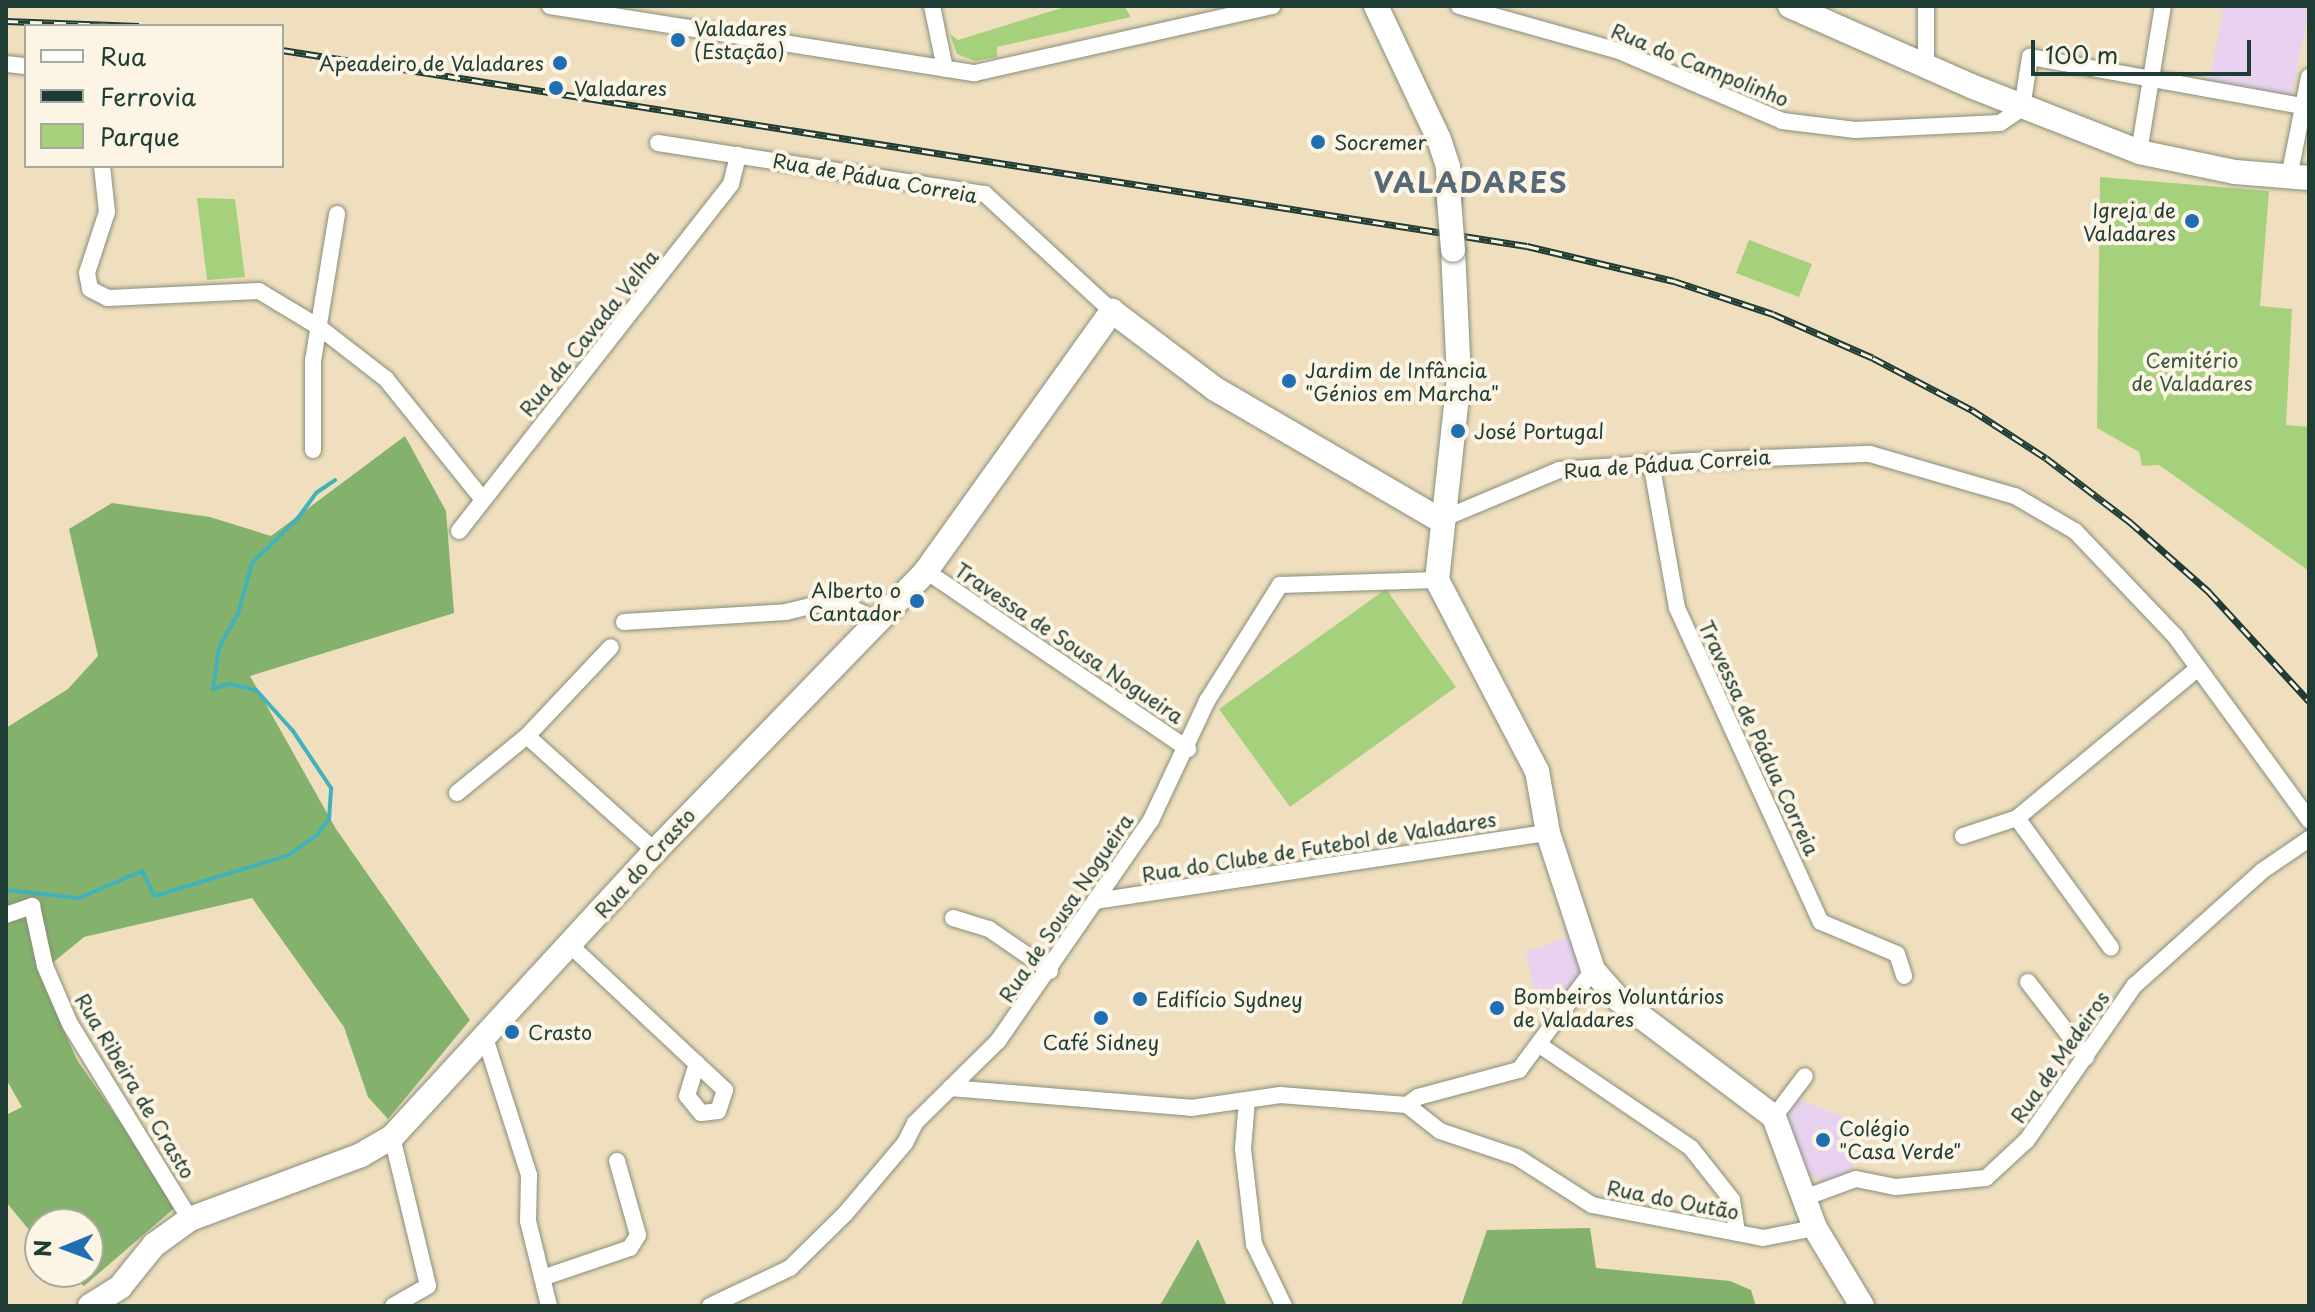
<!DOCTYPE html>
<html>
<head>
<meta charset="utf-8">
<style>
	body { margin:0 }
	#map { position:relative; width:2315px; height:1312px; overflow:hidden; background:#efdfbf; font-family:"Playpen Sans",sans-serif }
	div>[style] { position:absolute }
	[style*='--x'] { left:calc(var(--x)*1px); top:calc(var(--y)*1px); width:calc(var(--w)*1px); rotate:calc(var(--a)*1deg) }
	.built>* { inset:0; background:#e8d2ef }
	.green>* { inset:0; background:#a5d07c }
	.forest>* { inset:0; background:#84b26c }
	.stream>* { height:4px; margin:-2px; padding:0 2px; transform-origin:2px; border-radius:2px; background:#41b1ba }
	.roads { filter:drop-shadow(0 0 2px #878e7a) drop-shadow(0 0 2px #878e7a) }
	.street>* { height:16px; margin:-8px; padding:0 8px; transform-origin:8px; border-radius:8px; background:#fff }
	.secondary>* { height:24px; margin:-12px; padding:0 12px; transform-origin:12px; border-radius:12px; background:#fff }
	.rail>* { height:7px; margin-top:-3.5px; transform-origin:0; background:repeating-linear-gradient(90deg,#fcf5e5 0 12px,#1f3d34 0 24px); box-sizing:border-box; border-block:2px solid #1f3d34 }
	.bridges { filter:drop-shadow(0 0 2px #878e7a) drop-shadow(0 0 2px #878e7a) }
	.secondary-bridge>* { height:24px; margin:-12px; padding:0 12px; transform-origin:12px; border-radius:12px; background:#fff }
	.dots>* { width:22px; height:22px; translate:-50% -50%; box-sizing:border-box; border:4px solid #fcf5e5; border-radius:50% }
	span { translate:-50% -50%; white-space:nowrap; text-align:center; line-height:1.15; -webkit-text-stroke:8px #fcf5e5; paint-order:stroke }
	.poi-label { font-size:20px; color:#1f3d34 }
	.left { translate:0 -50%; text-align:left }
	.right { translate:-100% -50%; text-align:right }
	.street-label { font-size:20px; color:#1f3d34 }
	.park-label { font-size:20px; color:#3a5a42 }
	.district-label { font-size:28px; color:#586975; font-weight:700; letter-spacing:2px }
	.frame { position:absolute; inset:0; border:8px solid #1f3d34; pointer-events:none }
	.legend { position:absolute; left:24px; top:24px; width:260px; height:144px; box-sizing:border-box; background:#fcf5e5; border:2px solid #a4ab9e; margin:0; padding:10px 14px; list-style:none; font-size:24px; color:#1f3d34 }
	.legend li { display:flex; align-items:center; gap:16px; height:40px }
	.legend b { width:40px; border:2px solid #a4ab9e }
	.north { position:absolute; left:24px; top:1208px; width:80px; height:80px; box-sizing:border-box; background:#fcf5e5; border:2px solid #a4ab9e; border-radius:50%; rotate:269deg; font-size:22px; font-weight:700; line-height:32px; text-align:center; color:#1f3d34 }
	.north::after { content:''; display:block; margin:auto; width:28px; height:36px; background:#1f6fb2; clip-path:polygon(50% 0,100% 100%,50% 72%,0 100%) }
	.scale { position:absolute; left:2031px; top:40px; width:220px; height:36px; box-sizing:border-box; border:4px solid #1f3d34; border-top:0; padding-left:10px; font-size:24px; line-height:28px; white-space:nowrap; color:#1f3d34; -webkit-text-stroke:6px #fcf5e5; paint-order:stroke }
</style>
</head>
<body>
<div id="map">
	<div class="built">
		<div style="clip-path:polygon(2224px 6px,2309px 6px,2292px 96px,2209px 82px)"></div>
		<div style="clip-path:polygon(1575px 934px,1582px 971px,1554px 1016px,1551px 1001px,1536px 999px,1526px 952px)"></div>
		<div style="clip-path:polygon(1796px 1099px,1862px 1124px,1853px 1170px,1824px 1181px,1808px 1174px,1785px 1123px)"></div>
	</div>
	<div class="green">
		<div style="clip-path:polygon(1068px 6px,1124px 6px,1131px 17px,997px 47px,997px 57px,975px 61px,957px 54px,950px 34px,958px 40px)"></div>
		<div style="clip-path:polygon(2100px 177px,2269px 191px,2260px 306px,2292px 309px,2286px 425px,2309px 427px,2309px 571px,2159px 465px,2142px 466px,2139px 452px,2097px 428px)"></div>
		<div style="clip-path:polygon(197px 198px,235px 199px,245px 277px,207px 280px)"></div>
		<div style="clip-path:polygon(1749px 240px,1812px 264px,1799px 297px,1736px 273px)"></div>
		<div style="clip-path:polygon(1386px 589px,1456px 687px,1290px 807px,1219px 709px)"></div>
	</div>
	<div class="forest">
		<div style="clip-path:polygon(405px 436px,446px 511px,454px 613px,250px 676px,336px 829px,470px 1020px,388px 1119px,368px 1097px,344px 1027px,252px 898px,84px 937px,39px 974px,77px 1060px,178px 1205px,84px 1286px,65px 1272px,88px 1272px,88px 1224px,40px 1224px,40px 1243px,6px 1202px,6px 1115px,22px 1107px,6px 1079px,6px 728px,68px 689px,98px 656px,69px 529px,112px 503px,210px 517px,271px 536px)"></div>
		<div style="clip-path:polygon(1590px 1228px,1596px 1268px,1730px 1281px,1751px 1290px,1756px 1306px,1461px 1306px,1487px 1230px)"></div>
		<div style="clip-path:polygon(1198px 1239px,1227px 1306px,1158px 1306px,1162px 1302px)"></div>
	</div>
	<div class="stream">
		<div style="--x:6;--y:890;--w:73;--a:6.3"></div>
		<div style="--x:79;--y:898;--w:69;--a:-23.2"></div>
		<div style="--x:142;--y:871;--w:28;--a:63"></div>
		<div style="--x:155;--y:896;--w:140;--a:-17"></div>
		<div style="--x:289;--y:855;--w:36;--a:-36"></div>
		<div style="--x:318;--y:834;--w:19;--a:-54"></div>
		<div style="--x:329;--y:819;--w:31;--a:-86"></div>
		<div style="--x:331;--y:788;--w:69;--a:-123.7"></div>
		<div style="--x:293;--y:731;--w:55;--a:-132.1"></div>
		<div style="--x:256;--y:690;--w:28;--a:-167"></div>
		<div style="--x:229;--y:684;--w:17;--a:163"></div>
		<div style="--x:213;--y:689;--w:41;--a:-81.7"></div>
		<div style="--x:219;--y:648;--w:39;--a:-61"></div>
		<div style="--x:238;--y:614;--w:53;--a:-74.6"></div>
		<div style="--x:252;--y:563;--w:64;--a:-44.4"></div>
		<div style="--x:298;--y:518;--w:31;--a:-54"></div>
		<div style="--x:316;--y:493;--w:23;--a:-34"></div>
	</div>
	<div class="roads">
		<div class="street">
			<div style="--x:550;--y:6;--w:430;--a:9"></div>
			<div style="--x:975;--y:73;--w:305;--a:-12.7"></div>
			<div style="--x:932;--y:6;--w:64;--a:78.3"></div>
			<div style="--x:1459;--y:6;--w:166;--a:15.7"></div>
			<div style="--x:1619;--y:51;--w:177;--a:23.2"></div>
			<div style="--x:1782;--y:121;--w:74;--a:7"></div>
			<div style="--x:1855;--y:130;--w:145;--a:-2.8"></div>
			<div style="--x:2000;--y:123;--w:27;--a:-34"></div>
			<div style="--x:2022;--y:108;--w:52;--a:-81.1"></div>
			<div style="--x:2030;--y:57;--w:277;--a:10.2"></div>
			<div style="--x:1926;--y:6;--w:59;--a:90"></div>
			<div style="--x:6;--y:64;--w:20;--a:6"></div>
			<div style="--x:658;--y:143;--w:331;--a:8.9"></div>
			<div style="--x:985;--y:194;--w:173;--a:42.7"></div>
			<div style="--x:2139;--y:152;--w:148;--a:-80.7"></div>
			<div style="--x:102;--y:166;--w:46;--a:83.8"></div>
			<div style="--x:107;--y:212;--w:64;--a:108.2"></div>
			<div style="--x:87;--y:273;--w:16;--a:79"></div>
			<div style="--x:90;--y:289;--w:20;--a:27"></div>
			<div style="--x:108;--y:298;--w:151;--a:-2.7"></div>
			<div style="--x:259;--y:291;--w:70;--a:31"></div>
			<div style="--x:319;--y:327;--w:85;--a:37.8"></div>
			<div style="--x:386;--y:379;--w:151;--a:51.2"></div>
			<div style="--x:2289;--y:177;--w:102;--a:-78.7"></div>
			<div style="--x:313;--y:450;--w:89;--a:-90"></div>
			<div style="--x:313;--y:361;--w:149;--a:-80.7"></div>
			<div style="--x:1651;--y:462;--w:148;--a:79.9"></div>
			<div style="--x:1677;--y:608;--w:345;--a:65.4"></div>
			<div style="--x:1821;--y:922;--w:82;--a:22.8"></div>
			<div style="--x:1897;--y:954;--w:23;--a:72"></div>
			<div style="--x:1440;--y:520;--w:129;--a:-22.8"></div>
			<div style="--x:1559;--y:470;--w:133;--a:-3.9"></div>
			<div style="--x:1692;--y:461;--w:178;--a:-2.3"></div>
			<div style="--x:1870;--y:454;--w:151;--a:16.2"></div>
			<div style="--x:2015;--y:496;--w:69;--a:30.3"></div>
			<div style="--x:2075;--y:531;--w:145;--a:46.4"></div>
			<div style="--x:2175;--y:636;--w:228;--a:53.9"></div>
			<div style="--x:459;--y:531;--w:441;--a:-51.9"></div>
			<div style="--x:731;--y:184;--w:30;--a:-76"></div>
			<div style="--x:926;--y:571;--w:317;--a:34.2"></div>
			<div style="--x:624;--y:622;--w:162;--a:-3.5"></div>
			<div style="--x:786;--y:612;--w:50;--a:-13.8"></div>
			<div style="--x:835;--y:600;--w:50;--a:26.1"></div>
			<div style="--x:527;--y:736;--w:172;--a:41.9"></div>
			<div style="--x:457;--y:793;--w:90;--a:-39.2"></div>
			<div style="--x:527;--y:736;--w:122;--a:-46.7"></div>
			<div style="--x:2017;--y:818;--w:160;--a:54.1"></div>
			<div style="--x:1963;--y:836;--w:57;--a:-18.4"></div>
			<div style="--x:2017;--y:818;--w:235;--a:-39.6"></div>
			<div style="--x:1096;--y:901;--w:457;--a:-8.6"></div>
			<div style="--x:6;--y:915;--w:28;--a:-19"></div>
			<div style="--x:32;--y:906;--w:61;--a:77.8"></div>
			<div style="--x:45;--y:966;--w:63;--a:66.7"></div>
			<div style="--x:70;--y:1024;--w:229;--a:58.4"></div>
			<div style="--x:953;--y:918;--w:38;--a:17"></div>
			<div style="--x:989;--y:929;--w:74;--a:34.5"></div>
			<div style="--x:571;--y:946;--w:211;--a:43.1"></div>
			<div style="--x:725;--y:1090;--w:22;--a:108"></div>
			<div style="--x:718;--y:1111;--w:17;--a:173"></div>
			<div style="--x:701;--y:1113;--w:22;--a:-129"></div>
			<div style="--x:687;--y:1096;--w:34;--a:-73"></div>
			<div style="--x:2028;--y:982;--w:95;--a:52.3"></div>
			<div style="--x:486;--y:1041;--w:141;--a:72.2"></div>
			<div style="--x:529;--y:1175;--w:46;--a:91.2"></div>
			<div style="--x:528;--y:1221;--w:88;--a:76.1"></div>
			<div style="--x:1541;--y:1046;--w:181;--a:34.2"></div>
			<div style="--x:1691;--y:1148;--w:66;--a:51.7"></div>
			<div style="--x:1732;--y:1200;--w:33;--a:81"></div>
			<div style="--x:950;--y:1088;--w:242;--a:4.7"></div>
			<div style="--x:1191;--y:1108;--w:90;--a:-8.3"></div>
			<div style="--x:1280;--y:1095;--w:127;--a:4.5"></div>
			<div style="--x:1407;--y:1105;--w:42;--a:38.2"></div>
			<div style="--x:1440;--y:1131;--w:81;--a:18.7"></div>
			<div style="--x:1517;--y:1157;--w:89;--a:32.6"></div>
			<div style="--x:1592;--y:1205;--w:174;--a:10.9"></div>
			<div style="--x:1763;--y:1238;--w:53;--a:-10.9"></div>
			<div style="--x:1247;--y:1100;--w:49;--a:94.7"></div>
			<div style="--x:1243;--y:1149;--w:96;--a:83.4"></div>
			<div style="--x:1254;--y:1244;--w:69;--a:64.2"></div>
			<div style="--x:1407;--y:1105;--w:14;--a:-36"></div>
			<div style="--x:1418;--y:1097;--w:105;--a:-15"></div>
			<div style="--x:1519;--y:1070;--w:124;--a:-53.5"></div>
			<div style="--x:1774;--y:1117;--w:51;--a:-52.9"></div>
			<div style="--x:392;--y:1137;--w:153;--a:76.4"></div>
			<div style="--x:428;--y:1286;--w:40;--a:150.3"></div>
			<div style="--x:1804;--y:1198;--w:55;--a:-20.1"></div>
			<div style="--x:1856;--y:1179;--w:41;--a:11.3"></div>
			<div style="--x:1896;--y:1187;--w:90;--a:-5.7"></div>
			<div style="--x:1986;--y:1178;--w:56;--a:-42.8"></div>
			<div style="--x:2027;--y:1140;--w:188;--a:-55.2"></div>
			<div style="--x:2134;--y:986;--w:172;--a:-41.9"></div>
			<div style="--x:2262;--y:871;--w:57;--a:-34.2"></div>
			<div style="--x:542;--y:1278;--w:93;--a:-18.8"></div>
			<div style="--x:630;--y:1248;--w:15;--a:-58"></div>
			<div style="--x:638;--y:1235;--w:77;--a:-105.8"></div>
			<div style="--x:710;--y:1306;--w:89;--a:-25.4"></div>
			<div style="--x:790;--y:1268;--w:77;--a:-44.5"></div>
			<div style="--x:845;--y:1214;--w:93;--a:-49.8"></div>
			<div style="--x:905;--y:1143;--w:22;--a:-63"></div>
			<div style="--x:915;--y:1123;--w:117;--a:-44.7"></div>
			<div style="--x:998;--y:1041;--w:269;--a:-55.3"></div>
			<div style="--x:1151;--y:820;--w:132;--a:-64.8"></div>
			<div style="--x:1207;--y:701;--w:137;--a:-57.8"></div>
			<div style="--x:1280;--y:585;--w:157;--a:-1.8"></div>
		</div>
		<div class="secondary">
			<div style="--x:1376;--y:6;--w:147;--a:64.7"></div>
			<div style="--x:1439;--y:139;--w:29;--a:72"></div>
			<div style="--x:1448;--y:167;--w:33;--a:88"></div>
			<div style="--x:1790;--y:6;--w:198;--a:23.8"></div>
			<div style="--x:1971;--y:86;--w:180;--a:21.4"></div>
			<div style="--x:2139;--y:152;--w:98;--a:11.8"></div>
			<div style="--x:2235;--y:172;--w:74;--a:4.6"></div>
			<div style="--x:1453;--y:250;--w:128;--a:87.3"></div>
			<div style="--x:1459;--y:378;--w:203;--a:96.2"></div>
			<div style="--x:1437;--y:580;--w:216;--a:62.4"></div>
			<div style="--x:1537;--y:771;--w:63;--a:79.9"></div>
			<div style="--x:1548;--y:833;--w:144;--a:71.8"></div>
			<div style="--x:1593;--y:970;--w:40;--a:49"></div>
			<div style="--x:1619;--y:1000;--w:194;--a:37"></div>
			<div style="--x:1774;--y:1117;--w:118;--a:69.7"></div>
			<div style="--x:1815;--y:1228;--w:91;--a:58.9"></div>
			<div style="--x:90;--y:1306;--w:36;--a:-32"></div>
			<div style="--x:120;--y:1287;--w:54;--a:-51"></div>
			<div style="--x:154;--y:1245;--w:44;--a:-35.8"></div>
			<div style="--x:190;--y:1219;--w:183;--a:-20.5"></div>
			<div style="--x:361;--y:1155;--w:36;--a:-30"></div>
			<div style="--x:392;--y:1137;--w:389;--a:-47.4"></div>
			<div style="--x:655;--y:851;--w:390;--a:-45.9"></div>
			<div style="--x:926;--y:571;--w:320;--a:-54.4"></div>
			<div style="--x:1112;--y:311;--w:129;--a:37.1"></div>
			<div style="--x:1215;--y:389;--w:260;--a:30.2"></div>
		</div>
	</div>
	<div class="rail">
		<div style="--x:6;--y:21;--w:133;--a:2.2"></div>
		<div style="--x:282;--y:50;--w:1260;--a:8.95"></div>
		<div style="--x:1527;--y:246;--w:151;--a:13.4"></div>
		<div style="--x:1674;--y:281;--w:104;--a:18.4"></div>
		<div style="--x:1773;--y:314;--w:109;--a:23.7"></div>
		<div style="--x:1873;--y:358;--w:112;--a:27.7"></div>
		<div style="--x:1972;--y:410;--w:88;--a:33"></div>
		<div style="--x:2046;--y:458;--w:106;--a:37.3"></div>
		<div style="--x:2130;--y:522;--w:106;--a:41.5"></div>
		<div style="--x:2209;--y:592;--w:148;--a:47.5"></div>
	</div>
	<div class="bridges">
		<div class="secondary-bridge">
			<div style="--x:1449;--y:200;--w:50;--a:85.4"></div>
		</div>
	</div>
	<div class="dots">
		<div style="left:678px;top:40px;background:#1f6fb2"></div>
		<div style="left:560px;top:63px;background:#1f6fb2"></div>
		<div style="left:556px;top:88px;background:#1f6fb2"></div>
		<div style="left:1318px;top:142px;background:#1f6fb2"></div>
		<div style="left:2192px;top:221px;background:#1f6fb2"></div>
		<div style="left:1289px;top:381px;background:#1f6fb2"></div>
		<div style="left:1458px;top:431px;background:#1f6fb2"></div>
		<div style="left:917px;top:601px;background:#1f6fb2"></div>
		<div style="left:1140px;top:999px;background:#1f6fb2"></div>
		<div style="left:1497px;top:1008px;background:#1f6fb2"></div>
		<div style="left:1101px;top:1018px;background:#1f6fb2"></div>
		<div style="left:512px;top:1032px;background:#1f6fb2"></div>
		<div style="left:1823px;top:1140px;background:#1f6fb2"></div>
	</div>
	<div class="poi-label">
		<span class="left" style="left:694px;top:40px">Valadares<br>(Estação)</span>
		<span class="right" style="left:544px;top:63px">Apeadeiro de Valadares</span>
		<span class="left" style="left:574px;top:88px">Valadares</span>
		<span class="left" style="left:1334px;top:142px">Socremer</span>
		<span class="right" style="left:2176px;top:222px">Igreja de<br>Valadares</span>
		<span class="left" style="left:1305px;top:382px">Jardim de Infância<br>"Génios em Marcha"</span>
		<span class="left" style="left:1474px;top:431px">José Portugal</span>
		<span class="right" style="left:901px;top:602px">Alberto o<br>Cantador</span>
		<span class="left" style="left:1513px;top:1008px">Bombeiros Voluntários<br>de Valadares</span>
		<span class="left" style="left:1156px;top:999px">Edifício Sydney</span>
		<span class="left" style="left:528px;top:1032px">Crasto</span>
		<span style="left:1101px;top:1042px">Café Sidney</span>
		<span class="left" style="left:1839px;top:1140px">Colégio<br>"Casa Verde"</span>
	</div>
	<div class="street-label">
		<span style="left:1700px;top:65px;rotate:22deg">Rua do Campolinho</span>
		<span style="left:875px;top:178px;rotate:10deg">Rua de Pádua Correia</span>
		<span style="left:589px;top:333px;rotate:-51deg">Rua da Cavada Velha</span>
		<span style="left:1667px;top:464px;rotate:-4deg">Rua de Pádua Correia</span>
		<span style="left:1069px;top:643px;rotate:34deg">Travessa de Sousa Nogueira</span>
		<span style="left:1759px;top:738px;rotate:65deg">Travessa de Pádua Correia</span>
		<span style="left:1319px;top:847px;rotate:-9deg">Rua do Clube de Futebol de Valadares</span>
		<span style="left:645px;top:863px;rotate:-48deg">Rua do Crasto</span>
		<span style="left:1066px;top:908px;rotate:-56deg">Rua de Sousa Nogueira</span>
		<span style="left:2060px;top:1057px;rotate:-55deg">Rua de Medeiros</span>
		<span style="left:135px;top:1086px;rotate:59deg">Rua Ribeira de Crasto</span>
		<span style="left:1673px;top:1200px;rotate:11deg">Rua do Outão</span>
	</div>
	<div class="park-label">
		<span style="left:2192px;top:372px">Cemitério<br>de Valadares</span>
	</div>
	<div class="district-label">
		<span style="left:1471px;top:182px">VALADARES</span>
	</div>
	<div class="frame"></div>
	<ul class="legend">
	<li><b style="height:10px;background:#fff"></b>Rua</li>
	<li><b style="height:10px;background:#1f3d34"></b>Ferrovia</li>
	<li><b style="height:22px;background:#a5d07c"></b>Parque</li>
	</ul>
	<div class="north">N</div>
	<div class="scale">100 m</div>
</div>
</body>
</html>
